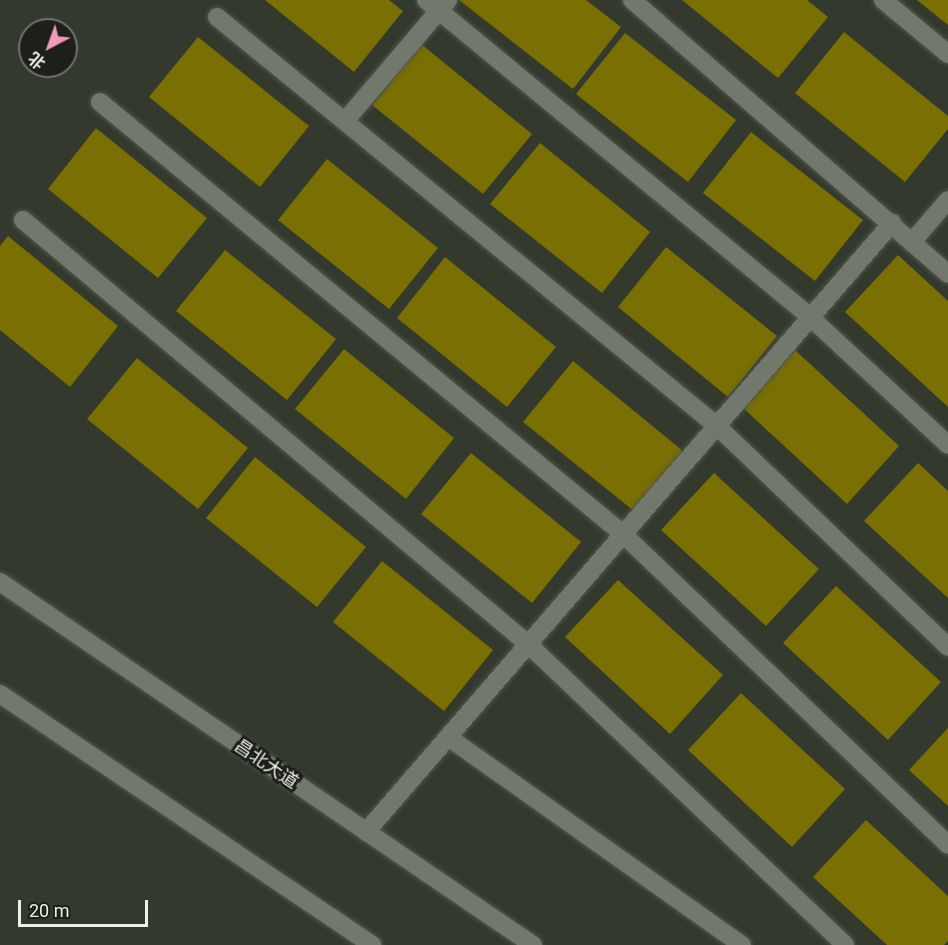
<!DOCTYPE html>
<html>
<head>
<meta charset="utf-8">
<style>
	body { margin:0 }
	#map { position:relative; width:948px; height:945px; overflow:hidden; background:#33392d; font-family:Roboto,"Noto Sans SC",sans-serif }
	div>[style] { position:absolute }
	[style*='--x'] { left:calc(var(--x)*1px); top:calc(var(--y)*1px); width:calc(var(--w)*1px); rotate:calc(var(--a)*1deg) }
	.building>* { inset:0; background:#796f03 }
	.roads { filter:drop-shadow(0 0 2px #51564c) drop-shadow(0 0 2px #51564c) }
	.minor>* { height:18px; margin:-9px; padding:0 9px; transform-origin:9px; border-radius:9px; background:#72786b }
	span { translate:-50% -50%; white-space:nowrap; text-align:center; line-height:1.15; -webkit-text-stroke:6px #1c1f1a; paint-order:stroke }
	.street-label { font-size:18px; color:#ebefe7 }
	.north { position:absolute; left:18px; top:18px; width:60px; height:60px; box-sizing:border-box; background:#1c1f1a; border:2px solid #6f726c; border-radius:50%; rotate:221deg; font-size:16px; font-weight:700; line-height:24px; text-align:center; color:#ebefe7 }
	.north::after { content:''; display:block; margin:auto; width:21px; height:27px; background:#f09ab7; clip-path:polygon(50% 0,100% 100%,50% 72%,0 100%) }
	.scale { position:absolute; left:18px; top:900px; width:130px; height:27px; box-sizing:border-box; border:3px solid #ebefe7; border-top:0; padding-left:8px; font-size:18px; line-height:21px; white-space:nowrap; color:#ebefe7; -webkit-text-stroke:4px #1c1f1a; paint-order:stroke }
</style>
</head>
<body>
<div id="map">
	<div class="building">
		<div style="clip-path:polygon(265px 0,389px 0,403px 11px,354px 72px)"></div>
		<div style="clip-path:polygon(459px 0,586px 0,621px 27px,573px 89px)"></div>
		<div style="clip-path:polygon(682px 0,807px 0,828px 17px,778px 78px)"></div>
		<div style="clip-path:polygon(917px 0,948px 0,948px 25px)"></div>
		<div style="clip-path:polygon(844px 32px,948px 116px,948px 129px,905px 182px,795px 93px)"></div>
		<div style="clip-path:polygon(625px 33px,736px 120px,688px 182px,576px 94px)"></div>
		<div style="clip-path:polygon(198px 37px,309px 126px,260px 187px,149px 97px)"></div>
		<div style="clip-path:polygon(421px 44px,532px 134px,483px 194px,372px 105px)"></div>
		<div style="clip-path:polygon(96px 128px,207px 218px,158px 278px,48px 189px)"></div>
		<div style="clip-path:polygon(751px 132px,863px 220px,815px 281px,703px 193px)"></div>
		<div style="clip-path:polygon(540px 143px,650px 232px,602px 293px,490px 204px)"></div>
		<div style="clip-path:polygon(327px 159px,438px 248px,389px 309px,278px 220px)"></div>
		<div style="clip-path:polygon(8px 236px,118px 326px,70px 387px,0 330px,0 246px)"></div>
		<div style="clip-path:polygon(666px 247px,777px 336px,728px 397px,618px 307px)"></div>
		<div style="clip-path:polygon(225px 250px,336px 339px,287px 400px,176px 311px)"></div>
		<div style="clip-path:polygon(898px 255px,948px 301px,948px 407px,845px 312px)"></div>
		<div style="clip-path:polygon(445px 257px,556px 347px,507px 407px,397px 318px)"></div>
		<div style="clip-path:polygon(344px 349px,454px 438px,406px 499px,295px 409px)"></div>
		<div style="clip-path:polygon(795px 350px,899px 446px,847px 504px,742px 407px)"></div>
		<div style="clip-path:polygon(137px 358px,248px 448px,198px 509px,87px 419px)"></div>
		<div style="clip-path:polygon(573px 361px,683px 451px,634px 511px,523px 422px)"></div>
		<div style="clip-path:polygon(471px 453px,581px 542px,532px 603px,421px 514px)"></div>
		<div style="clip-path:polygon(255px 457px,366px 547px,317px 607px,206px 518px)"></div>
		<div style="clip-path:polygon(918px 463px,948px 491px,948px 598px,864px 521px)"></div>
		<div style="clip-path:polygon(714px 473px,819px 569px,766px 626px,661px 530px)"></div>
		<div style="clip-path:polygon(382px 561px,493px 650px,444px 711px,333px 622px)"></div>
		<div style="clip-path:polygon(618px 580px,723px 675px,670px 734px,565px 637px)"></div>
		<div style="clip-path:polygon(836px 586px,941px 682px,888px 740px,783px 643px)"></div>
		<div style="clip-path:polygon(741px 693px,845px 789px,792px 847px,688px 750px)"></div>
		<div style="clip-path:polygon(948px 728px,948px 806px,909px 770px)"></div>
		<div style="clip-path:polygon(866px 820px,948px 896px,948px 941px,944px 945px,887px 945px,813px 877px)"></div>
	</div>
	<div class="roads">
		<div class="minor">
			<div style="--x:426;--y:0;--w:498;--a:39.5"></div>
			<div style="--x:810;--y:317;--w:188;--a:42.8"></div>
			<div style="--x:632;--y:0;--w:418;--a:40.9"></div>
			<div style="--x:883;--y:0;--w:85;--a:39.7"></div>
			<div style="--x:217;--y:17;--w:646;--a:39.28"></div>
			<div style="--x:717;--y:426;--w:320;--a:43.7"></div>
			<div style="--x:100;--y:102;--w:678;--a:39.56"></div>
			<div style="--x:623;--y:534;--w:450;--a:43.7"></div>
			<div style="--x:345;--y:121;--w:159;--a:-49.6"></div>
			<div style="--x:23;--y:220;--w:659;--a:40.02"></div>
			<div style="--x:528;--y:644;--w:437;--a:43.5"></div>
			<div style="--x:912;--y:242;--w:55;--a:-49.4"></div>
			<div style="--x:0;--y:582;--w:645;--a:34.26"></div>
			<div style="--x:0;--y:694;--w:449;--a:34"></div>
			<div style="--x:448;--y:737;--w:360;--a:35.3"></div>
			<div style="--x:366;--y:832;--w:805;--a:-49.18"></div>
		</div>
	</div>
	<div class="street-label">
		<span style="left:266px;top:764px;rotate:34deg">昌北大道</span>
	</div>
	<div class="north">北</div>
	<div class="scale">20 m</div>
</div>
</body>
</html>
